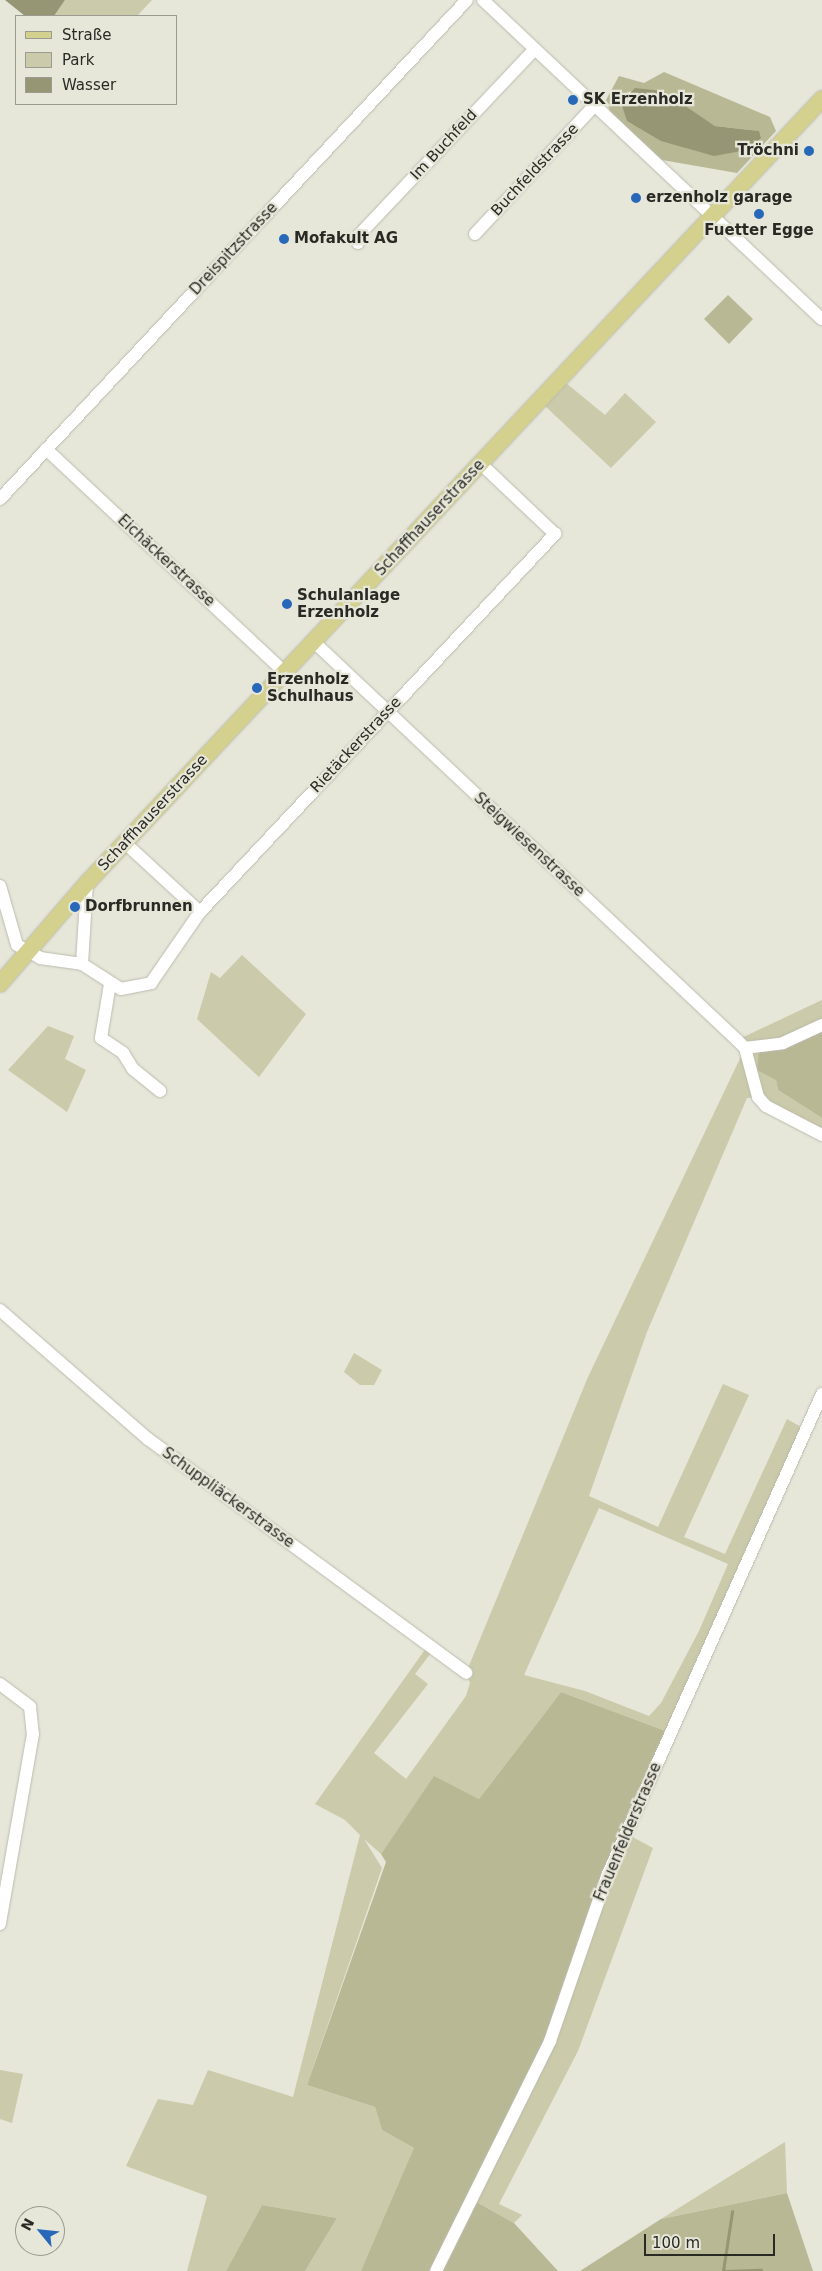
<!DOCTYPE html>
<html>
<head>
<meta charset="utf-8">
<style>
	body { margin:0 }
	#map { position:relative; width:822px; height:2271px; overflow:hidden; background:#e6e6d9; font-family:"DejaVu Sans",sans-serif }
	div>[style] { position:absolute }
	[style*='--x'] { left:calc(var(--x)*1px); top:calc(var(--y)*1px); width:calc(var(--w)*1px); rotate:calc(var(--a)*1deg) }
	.green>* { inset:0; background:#cbcaaa }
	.forest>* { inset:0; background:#b9b895 }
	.water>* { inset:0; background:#979674 }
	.stream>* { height:2.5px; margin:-1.25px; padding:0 1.25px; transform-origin:1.25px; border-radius:1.25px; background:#979674 }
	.roads { filter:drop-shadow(0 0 1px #bbbbae) drop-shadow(0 0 1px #bbbbae) }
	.minor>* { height:12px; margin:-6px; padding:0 6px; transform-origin:6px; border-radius:6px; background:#fff }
	.major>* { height:16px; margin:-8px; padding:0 8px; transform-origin:8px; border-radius:8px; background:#d4d08e }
	.dots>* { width:14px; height:14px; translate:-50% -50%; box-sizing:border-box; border:2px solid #e6e6d9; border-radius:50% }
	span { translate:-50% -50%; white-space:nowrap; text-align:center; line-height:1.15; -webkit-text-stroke:4.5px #e6e6d9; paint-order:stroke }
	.poi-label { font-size:15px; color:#2a2a25; font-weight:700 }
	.left { translate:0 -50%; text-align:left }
	.right { translate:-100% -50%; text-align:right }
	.street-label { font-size:15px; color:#2a2a25 }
	.legend { position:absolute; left:15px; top:15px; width:162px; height:90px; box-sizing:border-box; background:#e6e6d9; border:1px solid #9b9b91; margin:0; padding:6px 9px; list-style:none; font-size:15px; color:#2a2a25 }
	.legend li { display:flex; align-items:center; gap:10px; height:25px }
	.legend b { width:25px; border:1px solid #9b9b91 }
	.north { position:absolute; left:15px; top:2206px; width:50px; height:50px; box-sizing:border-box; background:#e6e6d9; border:1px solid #9b9b91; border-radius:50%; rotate:298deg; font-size:14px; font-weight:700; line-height:20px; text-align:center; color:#2a2a25 }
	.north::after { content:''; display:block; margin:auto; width:18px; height:22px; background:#2768b9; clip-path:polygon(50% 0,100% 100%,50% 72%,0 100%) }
	.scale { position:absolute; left:644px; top:2234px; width:131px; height:22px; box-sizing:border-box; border:2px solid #2a2a25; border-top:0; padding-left:6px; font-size:15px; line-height:18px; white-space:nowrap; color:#2a2a25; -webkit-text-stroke:4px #e6e6d9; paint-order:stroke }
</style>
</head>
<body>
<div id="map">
	<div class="green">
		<div style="clip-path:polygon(65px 0,152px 0,137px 16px,54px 16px)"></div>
		<div style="clip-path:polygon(566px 383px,605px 415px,625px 393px,656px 422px,611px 468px,545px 406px)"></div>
		<div style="clip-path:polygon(242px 955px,306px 1014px,259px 1077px,197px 1019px,211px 972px,220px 978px)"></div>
		<div style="clip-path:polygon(evenodd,822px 1000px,822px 1025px,776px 1080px,778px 1090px,822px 1118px,822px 1135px,758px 1097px,747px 1098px,647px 1332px,589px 1496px,658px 1527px,723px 1384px,749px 1395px,684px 1537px,725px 1554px,787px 1419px,808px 1431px,671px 1733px,561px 1692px,479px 1799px,434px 1777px,381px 1854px,364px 1839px,382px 1868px,307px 2085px,375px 2107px,382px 2130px,414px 2148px,399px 2190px,361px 2271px,305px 2271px,337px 2218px,262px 2205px,226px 2271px,187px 2271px,207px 2196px,126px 2166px,158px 2099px,193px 2105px,208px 2070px,293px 2097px,360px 1835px,345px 1820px,315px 1804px,429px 1644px,434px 1649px,415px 1674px,428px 1684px,374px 1753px,406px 1779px,466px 1696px,470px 1683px,466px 1673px,588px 1377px,745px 1048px,737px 1040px,822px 1000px,599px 1508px,728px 1564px,699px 1631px,661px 1703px,649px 1716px,585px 1691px,524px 1675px,599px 1508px)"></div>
		<div style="clip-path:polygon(48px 1026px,74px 1036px,65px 1059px,86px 1070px,67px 1112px,8px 1070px)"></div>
		<div style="clip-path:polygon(354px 1353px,382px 1370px,374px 1385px,360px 1385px,344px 1372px)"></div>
		<div style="clip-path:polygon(625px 1833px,653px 1848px,578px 2051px,499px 2204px,522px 2215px,514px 2223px,471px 2199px)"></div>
		<div style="clip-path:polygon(0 2070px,23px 2074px,12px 2123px,0 2119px)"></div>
		<div style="clip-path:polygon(785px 2142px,787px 2193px,661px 2219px)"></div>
	</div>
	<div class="forest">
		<div style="clip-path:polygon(evenodd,664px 72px,770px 117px,776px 131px,737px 173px,662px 160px,611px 114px,606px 100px,619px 76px,644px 83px,664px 72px,690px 110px,715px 126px,759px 131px,627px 121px,690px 110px)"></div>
		<div style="clip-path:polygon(728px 295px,753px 319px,729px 344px,704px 319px)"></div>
		<div style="clip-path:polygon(822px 1025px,822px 1118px,778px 1090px,776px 1080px,757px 1070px,759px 1049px)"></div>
		<div style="clip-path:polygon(561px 1692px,671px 1733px,625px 1833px,563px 2005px,471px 2199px,514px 2223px,558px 2271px,361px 2271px,414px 2148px,382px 2130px,375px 2107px,307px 2085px,386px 1862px,381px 1854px,434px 1776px,479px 1799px)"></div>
		<div style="clip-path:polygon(787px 2193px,813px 2271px,580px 2271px,661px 2219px)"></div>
		<div style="clip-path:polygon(262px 2205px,337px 2218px,305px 2271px,226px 2271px)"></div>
	</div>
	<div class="water">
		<div style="clip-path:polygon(5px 0,65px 0,54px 16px,25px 16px)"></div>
		<div style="clip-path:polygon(635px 88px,663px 91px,715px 126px,759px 131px,761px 138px,747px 150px,714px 156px,661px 141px,627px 121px,621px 103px)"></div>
	</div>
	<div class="stream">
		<div style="--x:723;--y:2271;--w:60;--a:-81.3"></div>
		<div style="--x:725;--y:2271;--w:36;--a:-2"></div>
	</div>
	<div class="roads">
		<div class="minor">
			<div style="--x:483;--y:0;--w:465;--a:43.3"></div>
			<div style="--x:475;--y:234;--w:176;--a:-47.1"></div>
			<div style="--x:358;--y:243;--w:7;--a:-90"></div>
			<div style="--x:358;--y:236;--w:257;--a:-46.6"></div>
			<div style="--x:46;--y:449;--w:328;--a:43.1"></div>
			<div style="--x:0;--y:499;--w:683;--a:-46.9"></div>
			<div style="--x:314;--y:642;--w:581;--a:43.26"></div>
			<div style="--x:737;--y:1040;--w:11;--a:45"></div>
			<div style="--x:745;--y:1048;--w:51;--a:75.1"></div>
			<div style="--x:758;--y:1097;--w:12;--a:48"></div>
			<div style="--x:766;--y:1106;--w:63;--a:27.4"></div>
			<div style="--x:125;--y:843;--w:102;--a:42.6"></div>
			<div style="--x:0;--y:886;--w:61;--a:73.9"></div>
			<div style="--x:17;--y:945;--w:26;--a:29"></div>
			<div style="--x:40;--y:958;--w:42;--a:8.1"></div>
			<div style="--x:82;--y:964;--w:46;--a:32.7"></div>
			<div style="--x:121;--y:989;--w:31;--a:-11"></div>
			<div style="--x:151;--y:983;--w:86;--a:-55.4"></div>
			<div style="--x:200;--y:912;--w:519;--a:-46.8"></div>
			<div style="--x:555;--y:534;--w:103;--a:-136.6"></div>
			<div style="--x:82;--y:964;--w:81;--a:-86.5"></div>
			<div style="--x:110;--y:984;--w:55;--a:99.5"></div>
			<div style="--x:101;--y:1038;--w:27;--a:34"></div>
			<div style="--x:123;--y:1053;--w:19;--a:58"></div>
			<div style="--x:133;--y:1069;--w:35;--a:39"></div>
			<div style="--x:745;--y:1048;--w:38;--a:-7"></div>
			<div style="--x:783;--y:1043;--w:43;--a:-24.8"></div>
			<div style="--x:0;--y:1310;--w:196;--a:41.1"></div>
			<div style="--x:148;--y:1439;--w:395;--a:36.3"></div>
			<div style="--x:0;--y:1684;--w:38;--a:37"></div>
			<div style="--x:30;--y:1707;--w:27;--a:84"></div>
			<div style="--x:33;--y:1734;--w:193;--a:99.9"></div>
			<div style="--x:436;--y:2271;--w:257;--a:-63.6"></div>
			<div style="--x:550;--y:2041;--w:175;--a:-70.9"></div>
			<div style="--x:607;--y:1876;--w:528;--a:-65.96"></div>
		</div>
		<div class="major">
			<div style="--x:0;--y:984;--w:133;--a:-49.3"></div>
			<div style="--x:87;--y:883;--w:1075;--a:-46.85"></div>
		</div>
	</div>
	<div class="dots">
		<div style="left:573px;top:100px;background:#2768b9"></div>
		<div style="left:809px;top:151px;background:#2768b9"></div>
		<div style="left:636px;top:198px;background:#2768b9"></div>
		<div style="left:759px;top:214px;background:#2768b9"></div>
		<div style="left:284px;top:239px;background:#2768b9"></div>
		<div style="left:287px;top:604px;background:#2768b9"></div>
		<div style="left:257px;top:688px;background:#2768b9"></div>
		<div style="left:75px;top:907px;background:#2768b9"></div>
	</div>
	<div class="poi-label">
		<span class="left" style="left:583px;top:100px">SK Erzenholz</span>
		<span class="right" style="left:799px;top:151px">Tröchni</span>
		<span class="left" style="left:646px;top:198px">erzenholz garage</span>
		<span style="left:759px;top:231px">Fuetter Egge</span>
		<span class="left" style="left:294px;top:239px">Mofakult AG</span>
		<span class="left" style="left:297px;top:604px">Schulanlage<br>Erzenholz</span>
		<span class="left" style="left:267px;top:688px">Erzenholz<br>Schulhaus</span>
		<span class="left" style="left:85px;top:907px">Dorfbrunnen</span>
	</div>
	<div class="street-label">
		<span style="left:444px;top:145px;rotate:-47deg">Im Buchfeld</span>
		<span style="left:535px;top:170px;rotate:-47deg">Buchfeldstrasse</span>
		<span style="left:234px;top:249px;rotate:-47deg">Dreispitzstrasse</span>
		<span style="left:430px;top:518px;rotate:-47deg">Schaffhauserstrasse</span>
		<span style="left:166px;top:561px;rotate:43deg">Eichäckerstrasse</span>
		<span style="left:356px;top:745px;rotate:-47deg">Rietäckerstrasse</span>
		<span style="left:153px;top:813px;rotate:-47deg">Schaffhauserstrasse</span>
		<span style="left:529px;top:845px;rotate:43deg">Steigwiesenstrasse</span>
		<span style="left:228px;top:1498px;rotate:36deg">Schuppliäckerstrasse</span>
		<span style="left:628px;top:1832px;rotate:-67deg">Frauenfelderstrasse</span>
	</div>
	<ul class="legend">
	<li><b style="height:6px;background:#d4d08e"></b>Straße</li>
	<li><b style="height:14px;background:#cbcaaa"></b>Park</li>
	<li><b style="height:14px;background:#979674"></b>Wasser</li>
	</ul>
	<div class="north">N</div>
	<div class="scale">100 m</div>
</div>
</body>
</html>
